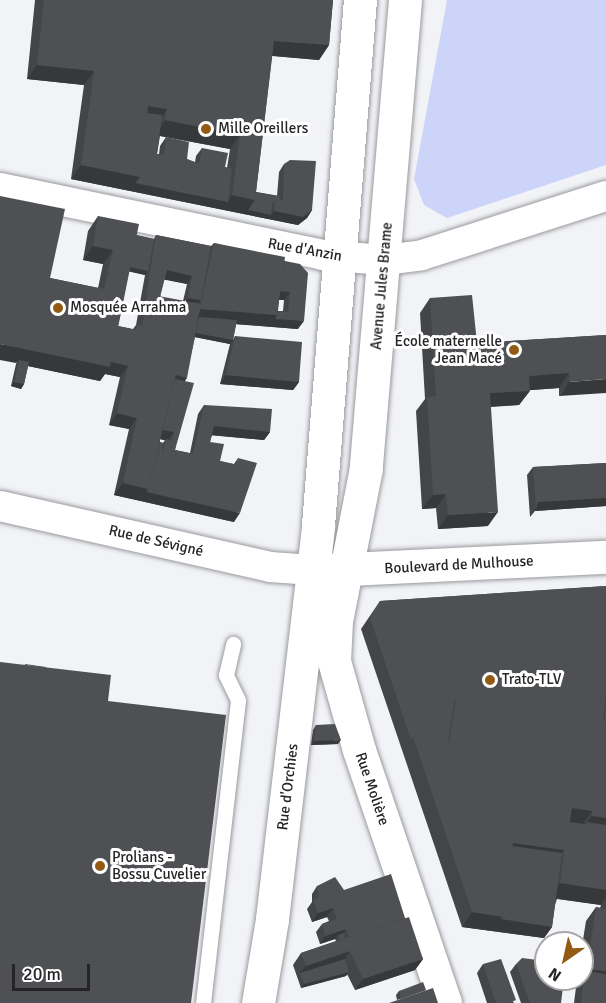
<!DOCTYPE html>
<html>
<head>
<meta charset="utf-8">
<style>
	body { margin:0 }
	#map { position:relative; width:606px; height:1003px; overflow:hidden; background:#f2f3f7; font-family:Signika,sans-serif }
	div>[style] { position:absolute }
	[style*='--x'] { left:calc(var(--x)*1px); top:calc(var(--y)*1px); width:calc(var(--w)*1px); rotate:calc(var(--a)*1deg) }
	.green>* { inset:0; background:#cdd4f9 }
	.roads { filter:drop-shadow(0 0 2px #999a9e) drop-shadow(0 0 2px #999a9e) }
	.lane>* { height:15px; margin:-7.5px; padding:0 7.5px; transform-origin:7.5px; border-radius:7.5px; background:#fff }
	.street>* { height:30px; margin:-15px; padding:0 15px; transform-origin:15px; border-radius:15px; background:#fff }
	.secondary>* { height:33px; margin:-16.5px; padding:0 16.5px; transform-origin:16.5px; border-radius:16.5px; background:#fff }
	.wall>* { inset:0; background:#444547 }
	.shaded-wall>* { inset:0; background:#37383a }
	.building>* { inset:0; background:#4f5053 }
	.dots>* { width:16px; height:16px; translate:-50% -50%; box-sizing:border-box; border:3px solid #fff; border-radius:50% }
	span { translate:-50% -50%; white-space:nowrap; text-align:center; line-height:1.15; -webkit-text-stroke:6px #fff; paint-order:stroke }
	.poi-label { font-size:15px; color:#252527 }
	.left { translate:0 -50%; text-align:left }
	.right { translate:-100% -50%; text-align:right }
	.street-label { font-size:15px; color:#252527 }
	.north { position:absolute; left:534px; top:931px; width:60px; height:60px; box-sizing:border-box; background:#fff; border:2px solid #a8a8a9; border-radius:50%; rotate:214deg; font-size:16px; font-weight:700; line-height:24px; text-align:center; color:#252527 }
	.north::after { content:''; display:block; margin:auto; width:21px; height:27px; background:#925a13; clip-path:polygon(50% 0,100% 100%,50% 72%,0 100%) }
	.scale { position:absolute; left:12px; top:964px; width:78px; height:27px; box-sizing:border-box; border:3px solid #252527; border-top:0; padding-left:8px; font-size:18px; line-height:21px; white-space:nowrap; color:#252527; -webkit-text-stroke:4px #fff; paint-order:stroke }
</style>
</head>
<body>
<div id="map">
	<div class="green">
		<div style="clip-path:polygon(447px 0,606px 0,606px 165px,447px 218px,424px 205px,414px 179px)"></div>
	</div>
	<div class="roads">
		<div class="lane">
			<div style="--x:203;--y:1003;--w:305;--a:-83.4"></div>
			<div style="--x:238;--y:700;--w:28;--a:-116"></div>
			<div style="--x:226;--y:675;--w:32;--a:-77"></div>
		</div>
		<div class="street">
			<div style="--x:0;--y:188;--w:330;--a:11.7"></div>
			<div style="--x:323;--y:255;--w:61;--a:4.7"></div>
			<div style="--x:384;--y:260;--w:38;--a:-7"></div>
			<div style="--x:422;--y:255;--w:193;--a:-17.8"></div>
			<div style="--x:0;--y:506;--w:277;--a:12.7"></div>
			<div style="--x:270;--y:567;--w:43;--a:4"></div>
		</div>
		<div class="secondary">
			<div style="--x:405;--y:0;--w:470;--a:94.8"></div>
			<div style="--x:366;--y:468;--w:156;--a:101.1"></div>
			<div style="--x:336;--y:621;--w:40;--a:92.9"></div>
			<div style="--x:334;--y:661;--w:92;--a:74.3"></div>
			<div style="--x:359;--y:750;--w:267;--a:71.2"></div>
			<div style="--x:327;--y:570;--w:279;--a:-2.7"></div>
			<div style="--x:258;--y:1003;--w:85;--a:-80.5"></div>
			<div style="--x:272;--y:919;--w:397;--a:-83.3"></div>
			<div style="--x:318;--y:525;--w:527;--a:-85.43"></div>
		</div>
	</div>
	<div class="wall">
		<div style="clip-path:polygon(evenodd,35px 0,333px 0,329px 45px,319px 60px,272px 56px,256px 192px,277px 196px,279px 172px,284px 164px,312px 210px,307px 218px,298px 225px,71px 179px,84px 85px,27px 79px,35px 0,160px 136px,230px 149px,227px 168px,225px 167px,202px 148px,196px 156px,195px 162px,187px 159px,166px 137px,160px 146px,159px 154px,157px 154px,160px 136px)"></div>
		<div style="clip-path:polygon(evenodd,98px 216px,136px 235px,154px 239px,156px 235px,211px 246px,214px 243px,285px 261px,298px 329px,236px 324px,233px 340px,235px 336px,299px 382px,293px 390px,220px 384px,230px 344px,195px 337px,185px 381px,175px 450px,190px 453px,198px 414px,204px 405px,270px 432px,264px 440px,212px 435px,210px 442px,220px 461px,234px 464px,238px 458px,234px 522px,114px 495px,129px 429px,109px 425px,120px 377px,105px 374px,100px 381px,28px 366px,24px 384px,21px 389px,11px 386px,16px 364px,50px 278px,98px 288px,103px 264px,83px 260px,88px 231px,98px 216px,129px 271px,145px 275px,136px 325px,133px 329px,118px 326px,129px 271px,98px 216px,164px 279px,187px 284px,183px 301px,160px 297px,164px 279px,98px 216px,279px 300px,284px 300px,283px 311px,278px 311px,279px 300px,98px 216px,160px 439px,165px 440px,163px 443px,160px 442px,160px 439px)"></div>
		<div style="clip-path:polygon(430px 298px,477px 343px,606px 335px,559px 396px,559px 388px,530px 390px,519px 405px,491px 407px,488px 526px,438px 529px,436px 508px,422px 509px,416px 411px,425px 399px,420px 313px)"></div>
		<div style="clip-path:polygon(606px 463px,606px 506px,535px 511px,530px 517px,527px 475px,533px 467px)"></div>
		<div style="clip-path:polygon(606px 586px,606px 1003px,574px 1003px,577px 979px,582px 979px,582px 946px,586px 921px,596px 907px,600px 908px,601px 905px,557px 899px,555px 905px,552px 927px,544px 938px,462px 927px,361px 629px,380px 601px)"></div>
		<div style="clip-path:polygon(316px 725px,338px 744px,311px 745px,313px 730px)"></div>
		<div style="clip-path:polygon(317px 886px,344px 890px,405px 918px,423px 959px,415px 970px,355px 990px,347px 974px,346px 976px,301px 988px,293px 965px,301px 953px,336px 941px,335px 939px,320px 944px,316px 932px,322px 924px,329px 921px,327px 917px,312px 922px,307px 909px,312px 902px,312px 894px)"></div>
		<div style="clip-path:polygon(483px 964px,514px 1003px,487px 1003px,477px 973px)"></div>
		<div style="clip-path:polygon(516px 964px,561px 1003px,521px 1003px,510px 972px)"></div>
		<div style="clip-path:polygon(426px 990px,397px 1000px,396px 995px,399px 991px)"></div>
	</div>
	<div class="shaded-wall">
		<div style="clip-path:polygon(274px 41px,329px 45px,319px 60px,264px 55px)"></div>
		<div style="clip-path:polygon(37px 65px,94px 71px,84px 85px,27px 79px)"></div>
		<div style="clip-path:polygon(148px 106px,167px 109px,157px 124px,143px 121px)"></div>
		<div style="clip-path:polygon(165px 120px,240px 135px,230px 149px,155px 135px)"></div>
		<div style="clip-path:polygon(81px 165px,140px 177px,228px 202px,232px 195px,255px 200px,271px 215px,268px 219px,71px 179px)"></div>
		<div style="clip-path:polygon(312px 210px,307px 218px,298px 225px,268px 219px,274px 211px)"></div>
		<div style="clip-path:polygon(93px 246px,113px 250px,103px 264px,83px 260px)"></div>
		<div style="clip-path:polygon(125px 266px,148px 271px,145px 275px,122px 270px)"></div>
		<div style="clip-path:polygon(167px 270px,192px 276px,187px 284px,161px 279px)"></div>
		<div style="clip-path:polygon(278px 291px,290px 292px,284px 300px,273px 299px)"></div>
		<div style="clip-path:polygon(188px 298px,201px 300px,195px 308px,182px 306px)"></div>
		<div style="clip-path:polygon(200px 309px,277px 315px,304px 321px,298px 329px,194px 321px)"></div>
		<div style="clip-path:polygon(192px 332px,233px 340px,230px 344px,189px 336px)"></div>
		<div style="clip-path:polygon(0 344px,110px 361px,128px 366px,120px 377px,105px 374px,100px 381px,18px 364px,19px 360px,16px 363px,0 360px)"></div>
		<div style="clip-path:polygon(569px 373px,559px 388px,519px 391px,529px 376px)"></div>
		<div style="clip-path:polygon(176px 375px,187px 378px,179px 389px,171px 388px)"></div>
		<div style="clip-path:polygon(226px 375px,299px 382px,293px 390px,220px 384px)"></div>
		<div style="clip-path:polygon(606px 379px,606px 393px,559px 396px,569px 382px)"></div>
		<div style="clip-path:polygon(14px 382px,24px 384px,21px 389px,11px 386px)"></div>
		<div style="clip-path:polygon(530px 391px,519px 405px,480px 407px,490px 393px)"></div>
		<div style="clip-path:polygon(117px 413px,137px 418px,129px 429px,109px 425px)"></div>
		<div style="clip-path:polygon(214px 426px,270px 432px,264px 440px,208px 435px)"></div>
		<div style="clip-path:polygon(161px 430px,174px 432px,168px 441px,155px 438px)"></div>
		<div style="clip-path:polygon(123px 483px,148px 489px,240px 513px,234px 522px,114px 495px)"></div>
		<div style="clip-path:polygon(446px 494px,436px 508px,422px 509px,433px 495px)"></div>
		<div style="clip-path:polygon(606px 498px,606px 506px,535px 511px,538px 502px)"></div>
		<div style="clip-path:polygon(498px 512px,488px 526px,438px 529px,448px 515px)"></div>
		<div style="clip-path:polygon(341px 740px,338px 744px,311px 745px,314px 741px)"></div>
		<div style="clip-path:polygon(572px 808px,592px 811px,582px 825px,564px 822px)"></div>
		<div style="clip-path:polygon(592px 816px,606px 818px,606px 834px,587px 822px)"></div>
		<div style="clip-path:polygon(513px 843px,564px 850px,554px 865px,509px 858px)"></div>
		<div style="clip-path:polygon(560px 883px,606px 890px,606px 897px,601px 905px,552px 898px,553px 893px)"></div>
		<div style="clip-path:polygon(333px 908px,327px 917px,312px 922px,318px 913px)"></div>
		<div style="clip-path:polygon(472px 912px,503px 917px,552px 927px,544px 938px,462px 927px)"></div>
		<div style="clip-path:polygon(346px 929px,340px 937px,338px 935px,335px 939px,320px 944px,325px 936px)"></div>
		<div style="clip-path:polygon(350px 951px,342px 963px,300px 973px,306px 966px)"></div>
		<div style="clip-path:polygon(423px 959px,415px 970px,355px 990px,363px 979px)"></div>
		<div style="clip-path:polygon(587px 969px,606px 971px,606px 987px,585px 971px)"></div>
		<div style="clip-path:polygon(349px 972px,346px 976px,301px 988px,304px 984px)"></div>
	</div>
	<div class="building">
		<div style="clip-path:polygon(44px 0,333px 0,329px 45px,274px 41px,255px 200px,232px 195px,240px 135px,165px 120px,167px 109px,148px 106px,140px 177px,81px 165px,94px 71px,37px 65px)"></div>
		<div style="clip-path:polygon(147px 113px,162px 115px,157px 154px,164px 155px,166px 137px,189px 142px,187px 159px,193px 162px,199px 163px,202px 148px,228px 153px,225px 167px,232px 169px,228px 202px,135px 183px,140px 177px)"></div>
		<div style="clip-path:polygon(290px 160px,316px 161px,312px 210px,303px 217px,274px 211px,275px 200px,283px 200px,284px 164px)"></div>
		<div style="clip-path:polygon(256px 192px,280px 196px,280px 200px,275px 200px,272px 204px,271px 215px,248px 210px,255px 200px)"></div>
		<div style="clip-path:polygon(0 196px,65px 209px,50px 278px,104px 289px,113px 250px,93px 246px,98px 216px,139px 224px,110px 367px,0 344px)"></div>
		<div style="clip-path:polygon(136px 235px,154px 239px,148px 271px,130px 267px)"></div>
		<div style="clip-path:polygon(156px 235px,211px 246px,201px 300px,188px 298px,192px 276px,167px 270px,160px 297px,148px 294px,146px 298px)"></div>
		<div style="clip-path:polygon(214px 243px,285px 257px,277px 315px,200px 309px,187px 378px,176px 375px,148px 489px,123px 483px,137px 418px,117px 413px,128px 366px,111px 362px,118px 326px,136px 330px,137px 325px,142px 326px,148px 294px,201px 304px)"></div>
		<div style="clip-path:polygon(285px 261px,300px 264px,308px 273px,304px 321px,275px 319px,277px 315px,278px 311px,288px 312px,290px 292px,280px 291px)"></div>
		<div style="clip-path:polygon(472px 295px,477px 343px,606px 335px,606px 379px,569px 382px,569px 373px,529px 376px,530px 391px,490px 393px,498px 512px,448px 515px,446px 494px,433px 495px,427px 397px,436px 396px,430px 298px)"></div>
		<div style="clip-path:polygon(199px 317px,237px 320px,233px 340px,196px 333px)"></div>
		<div style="clip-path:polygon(235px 336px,302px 342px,299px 382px,226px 375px)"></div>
		<div style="clip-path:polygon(19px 360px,29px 362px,24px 384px,14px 382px)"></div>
		<div style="clip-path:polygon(175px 379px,194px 383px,175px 450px,193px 454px,204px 405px,272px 409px,270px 432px,214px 426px,210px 442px,224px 444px,220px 461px,237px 465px,238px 458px,257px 463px,240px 513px,146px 492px,148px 489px,158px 450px,163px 451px,166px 439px,172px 440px,174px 432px,163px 430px)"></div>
		<div style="clip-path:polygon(160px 442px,163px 443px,162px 451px,158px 450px)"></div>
		<div style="clip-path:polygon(606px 463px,606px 498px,538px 502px,536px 509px,533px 467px)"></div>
		<div style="clip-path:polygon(606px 586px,606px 695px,603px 721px,456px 699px,454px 702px,448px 742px,413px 737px,411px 740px,370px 618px,380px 601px)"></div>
		<div style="clip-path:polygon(0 662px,111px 675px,108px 701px,226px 715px,191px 1003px,0 1003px)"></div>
		<div style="clip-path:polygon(25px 664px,46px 667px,46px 668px,25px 665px)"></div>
		<div style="clip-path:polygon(456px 699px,604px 721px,606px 706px,606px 818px,592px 816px,592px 811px,572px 808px,570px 822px,590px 825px,587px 846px,606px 848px,606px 890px,560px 883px,564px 850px,513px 843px,503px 917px,472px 912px,413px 737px,449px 742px)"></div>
		<div style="clip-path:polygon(335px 724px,341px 740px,314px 741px,316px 725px)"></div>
		<div style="clip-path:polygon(587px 822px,606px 825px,606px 848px,587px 846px,590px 825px,587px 825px)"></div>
		<div style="clip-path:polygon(512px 846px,562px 853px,552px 927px,501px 919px,503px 917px)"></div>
		<div style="clip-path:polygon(391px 874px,405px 918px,349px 937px,346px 929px,325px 936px,322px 924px,337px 919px,333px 908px,318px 913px,313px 900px,318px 898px,317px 886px,335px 877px,344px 890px)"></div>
		<div style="clip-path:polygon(596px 907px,606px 909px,606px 971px,587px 969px)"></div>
		<div style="clip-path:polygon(409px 917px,423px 959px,363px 979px,350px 951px,306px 966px,301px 953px)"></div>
		<div style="clip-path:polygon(344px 933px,345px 938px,340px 940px,338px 935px)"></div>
		<div style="clip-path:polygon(522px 958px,546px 961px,546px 979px,564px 979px,561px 1003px,530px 1003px,516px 964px)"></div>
		<div style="clip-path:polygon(345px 959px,349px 972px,304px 984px,300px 973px)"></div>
		<div style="clip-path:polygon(501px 959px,516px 1000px,509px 1003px,496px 1003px,483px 964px)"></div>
		<div style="clip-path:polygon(585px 971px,606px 974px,606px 1003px,581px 1003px)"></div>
		<div style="clip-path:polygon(423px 982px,426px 990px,401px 999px,399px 991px)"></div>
		<div style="clip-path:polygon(433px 988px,438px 1003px,389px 1003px)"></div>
	</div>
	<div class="dots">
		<div style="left:206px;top:129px;background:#925a13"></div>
		<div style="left:58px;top:308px;background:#925a13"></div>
		<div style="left:514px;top:350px;background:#925a13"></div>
		<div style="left:490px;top:680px;background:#925a13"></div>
		<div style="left:100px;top:866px;background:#925a13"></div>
	</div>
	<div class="poi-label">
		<span class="left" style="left:218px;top:129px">Mille Oreillers</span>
		<span class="left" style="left:70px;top:308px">Mosquée Arrahma</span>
		<span class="right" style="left:502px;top:350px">École maternelle<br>Jean Macé</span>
		<span class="left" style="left:502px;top:680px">Trato-TLV</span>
		<span class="left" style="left:112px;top:866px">Prolians -<br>Bossu Cuvelier</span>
	</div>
	<div class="street-label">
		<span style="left:305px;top:250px;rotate:10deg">Rue d'Anzin</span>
		<span style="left:382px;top:286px;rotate:-85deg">Avenue Jules Brame</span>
		<span style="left:156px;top:541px;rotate:13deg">Rue de Sévigné</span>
		<span style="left:459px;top:565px;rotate:-3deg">Boulevard de Mulhouse</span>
		<span style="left:288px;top:787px;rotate:-83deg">Rue d'Orchies</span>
		<span style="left:372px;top:789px;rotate:71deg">Rue Molière</span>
	</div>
	<div class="north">N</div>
	<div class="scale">20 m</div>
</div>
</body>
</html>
